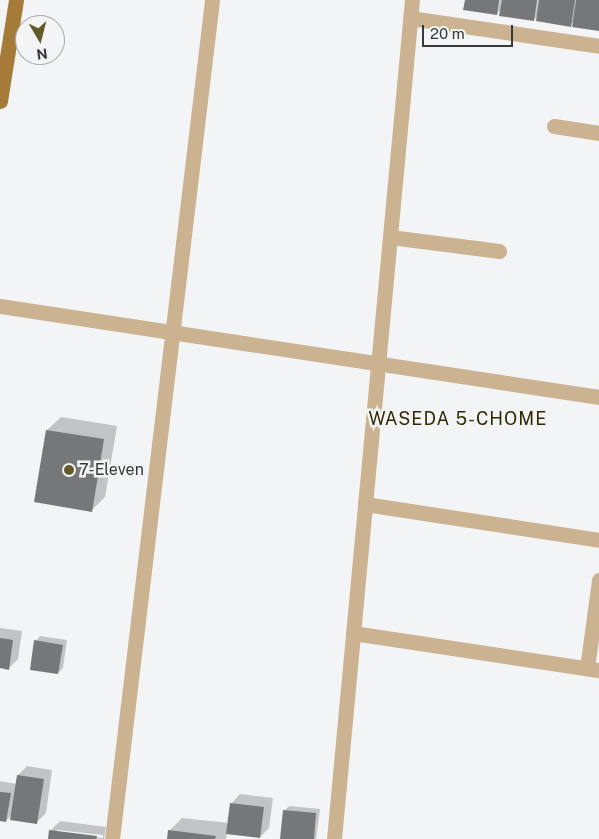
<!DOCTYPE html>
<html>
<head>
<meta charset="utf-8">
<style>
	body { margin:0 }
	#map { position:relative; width:599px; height:839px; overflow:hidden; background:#f3f4f6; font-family:"Public Sans",sans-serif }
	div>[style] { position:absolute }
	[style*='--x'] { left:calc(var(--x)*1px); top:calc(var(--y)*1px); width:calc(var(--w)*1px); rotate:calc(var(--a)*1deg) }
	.shadow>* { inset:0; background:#0003 }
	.building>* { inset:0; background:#767778 }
	.service>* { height:15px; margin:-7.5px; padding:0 7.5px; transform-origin:7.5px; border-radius:7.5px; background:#cbb392 }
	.minor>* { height:15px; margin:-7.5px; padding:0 7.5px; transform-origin:7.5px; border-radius:7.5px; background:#cbb392 }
	.primary>* { height:15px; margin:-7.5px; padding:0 7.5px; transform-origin:7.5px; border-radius:7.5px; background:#a67a39 }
	.dots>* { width:14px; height:14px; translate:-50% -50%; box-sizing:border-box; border:2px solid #f3f4f6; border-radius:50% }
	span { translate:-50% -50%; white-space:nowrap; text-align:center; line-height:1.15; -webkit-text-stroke:5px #f3f4f6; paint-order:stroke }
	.poi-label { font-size:16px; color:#383839 }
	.left { translate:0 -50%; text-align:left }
	.neighbourhood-label { font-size:18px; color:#312a00; letter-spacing:1px }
	.north { position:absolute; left:15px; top:15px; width:50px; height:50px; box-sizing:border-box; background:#f3f4f6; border:1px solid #a8a9aa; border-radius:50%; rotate:172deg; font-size:14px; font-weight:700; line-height:20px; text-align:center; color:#383839 }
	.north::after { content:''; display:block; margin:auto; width:18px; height:22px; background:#645a27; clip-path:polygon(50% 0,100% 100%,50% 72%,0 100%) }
	.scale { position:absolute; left:422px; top:25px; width:91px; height:22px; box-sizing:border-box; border:2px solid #383839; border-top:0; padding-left:6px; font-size:15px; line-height:18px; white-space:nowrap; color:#383839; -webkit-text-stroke:4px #f3f4f6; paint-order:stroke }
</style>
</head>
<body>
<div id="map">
	<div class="shadow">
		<div style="clip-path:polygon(466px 0,599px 0,599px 29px,574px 21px,570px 25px,538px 15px,534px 20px,501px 9px,497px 14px)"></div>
		<div style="clip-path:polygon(61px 417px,117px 426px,105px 497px,92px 510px,47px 430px)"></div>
		<div style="clip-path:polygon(0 628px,22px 631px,18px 659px,9px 668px,0 667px)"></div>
		<div style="clip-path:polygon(40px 636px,67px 640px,63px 668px,58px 673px,36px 641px)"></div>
		<div style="clip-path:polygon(27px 766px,52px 770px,46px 813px,36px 823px,12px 814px,6px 821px,0 820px,0 781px,17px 784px,18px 775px)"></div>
		<div style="clip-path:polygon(240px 794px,273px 798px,269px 828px,260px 837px,227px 833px,226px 839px,168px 839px,169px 831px,182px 818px,229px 823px,231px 804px)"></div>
		<div style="clip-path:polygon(289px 806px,320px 809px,316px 839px,281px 839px,284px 811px)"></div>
		<div style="clip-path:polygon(evenodd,60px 821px,106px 827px,104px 839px,49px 839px,50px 831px,60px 821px,57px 830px,103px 835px,103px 838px,57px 832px,57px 830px)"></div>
	</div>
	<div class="building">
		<div style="clip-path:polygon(465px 0,499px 0,497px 15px,463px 10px)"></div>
		<div style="clip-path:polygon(502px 0,537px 0,534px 21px,499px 16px)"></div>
		<div style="clip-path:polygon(539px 0,575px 0,571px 27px,536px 21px)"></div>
		<div style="clip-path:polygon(576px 0,599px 0,599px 31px,572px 27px)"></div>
		<div style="clip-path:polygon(46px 430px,104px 439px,92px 512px,34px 502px)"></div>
		<div style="clip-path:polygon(0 638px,13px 640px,9px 670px,0 668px)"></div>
		<div style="clip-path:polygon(34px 640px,63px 645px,58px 674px,30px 670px)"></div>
		<div style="clip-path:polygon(17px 775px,44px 779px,37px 824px,10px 820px)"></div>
		<div style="clip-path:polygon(0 792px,11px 793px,6px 822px,0 821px)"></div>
		<div style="clip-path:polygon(230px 803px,264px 807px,260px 838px,226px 834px)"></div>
		<div style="clip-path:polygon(283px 810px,316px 813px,314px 839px,280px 839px)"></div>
		<div style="clip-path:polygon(49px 830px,97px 836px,96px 839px,48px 839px)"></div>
		<div style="clip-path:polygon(168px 830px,216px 836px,215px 839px,167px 839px)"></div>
	</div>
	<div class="service">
		<div style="--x:365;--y:504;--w:237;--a:8.7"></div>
	</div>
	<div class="minor">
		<div style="--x:410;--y:18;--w:191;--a:8.4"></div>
		<div style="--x:554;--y:126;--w:46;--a:8.8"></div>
		<div style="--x:390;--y:237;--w:110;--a:7.3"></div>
		<div style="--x:0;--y:306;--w:606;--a:8.64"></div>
		<div style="--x:353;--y:633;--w:249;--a:8.6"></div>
		<div style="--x:587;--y:668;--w:89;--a:-82.2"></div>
		<div style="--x:112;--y:839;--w:845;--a:-83.2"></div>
		<div style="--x:334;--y:839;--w:843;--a:-84.69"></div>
	</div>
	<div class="primary">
		<div style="--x:0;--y:101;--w:102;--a:-81"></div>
	</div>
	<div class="dots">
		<div style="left:69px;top:470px;background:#645a27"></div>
	</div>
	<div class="poi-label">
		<span class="left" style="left:79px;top:470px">7-Eleven</span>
	</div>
	<div class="neighbourhood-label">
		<span style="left:458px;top:419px">WASEDA 5-CHOME</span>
	</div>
	<div class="north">N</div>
	<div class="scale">20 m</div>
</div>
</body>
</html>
